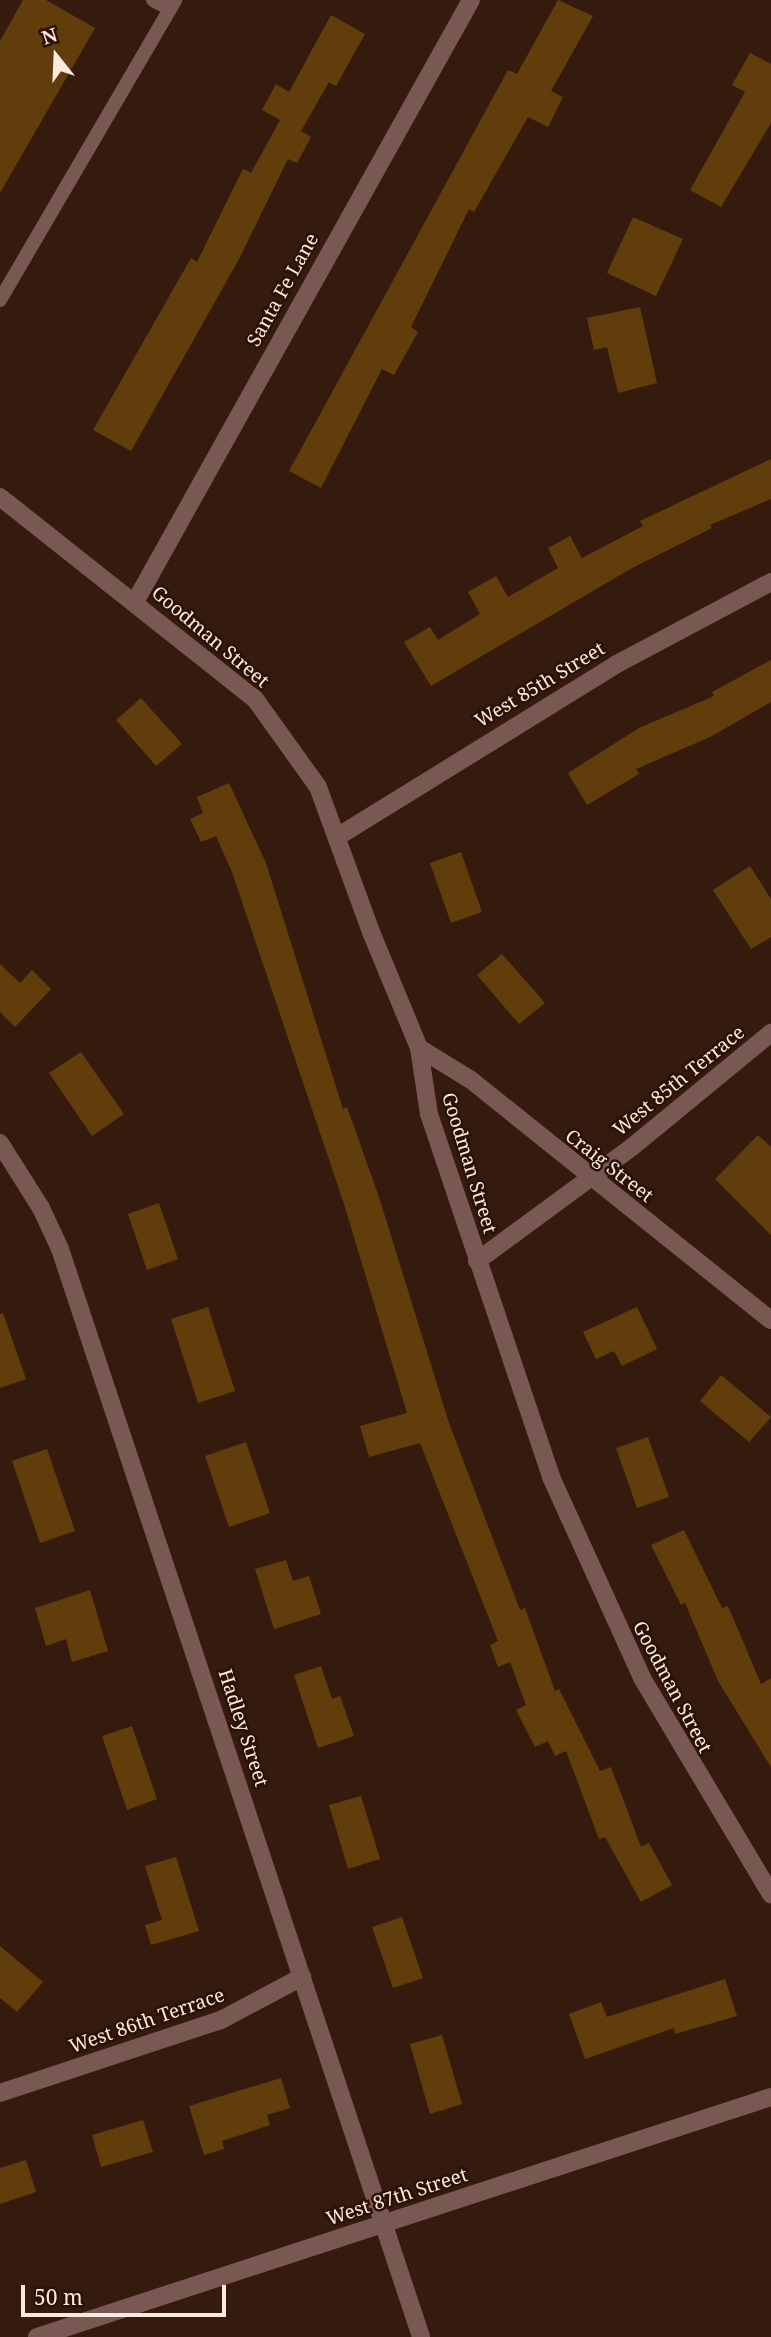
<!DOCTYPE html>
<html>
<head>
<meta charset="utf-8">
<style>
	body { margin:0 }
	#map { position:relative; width:771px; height:2337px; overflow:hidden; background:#351b0d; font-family:"Noto Serif",serif }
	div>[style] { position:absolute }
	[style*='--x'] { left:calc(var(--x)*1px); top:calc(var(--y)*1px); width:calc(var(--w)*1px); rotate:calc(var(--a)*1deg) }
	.building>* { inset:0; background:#623d0c }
	.service>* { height:14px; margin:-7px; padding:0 7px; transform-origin:7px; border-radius:7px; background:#795853 }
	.minor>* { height:18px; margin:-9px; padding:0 9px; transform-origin:9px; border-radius:9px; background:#795853 }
	.tertiary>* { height:18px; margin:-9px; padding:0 9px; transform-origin:9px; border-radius:9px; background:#795853 }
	span { translate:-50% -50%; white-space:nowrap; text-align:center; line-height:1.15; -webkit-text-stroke:5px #2a1205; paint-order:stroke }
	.street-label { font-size:19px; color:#fce9e0 }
	.north { position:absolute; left:21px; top:21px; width:70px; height:70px; -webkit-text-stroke:5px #2a1205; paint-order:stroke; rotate:342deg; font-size:19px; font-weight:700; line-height:28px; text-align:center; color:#fce9e0 }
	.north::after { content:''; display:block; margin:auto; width:24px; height:32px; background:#fce9e0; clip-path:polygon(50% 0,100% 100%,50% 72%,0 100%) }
	.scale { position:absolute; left:21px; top:2285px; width:205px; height:32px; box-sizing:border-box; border:4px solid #fce9e0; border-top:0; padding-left:9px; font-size:21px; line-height:24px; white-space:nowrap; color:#fce9e0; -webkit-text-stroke:5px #2a1205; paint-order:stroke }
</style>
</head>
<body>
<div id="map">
	<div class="building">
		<div style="clip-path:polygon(23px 0,46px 0,95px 28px,0 193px,0 41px)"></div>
		<div style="clip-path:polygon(558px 0,593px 16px,551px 91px,563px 97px,548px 127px,528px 117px,474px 212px,469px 209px,411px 327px,418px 332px,394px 375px,382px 369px,321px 488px,289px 471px,508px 70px,517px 74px)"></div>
		<div style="clip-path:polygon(331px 15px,365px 34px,336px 86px,329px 82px,301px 131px,311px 137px,297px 163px,288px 159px,239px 259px,131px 451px,93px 430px,191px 258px,197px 262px,243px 169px,251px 173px,280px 120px,262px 110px,276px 84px,289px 92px)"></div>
		<div style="clip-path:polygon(750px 53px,771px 64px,771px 123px,721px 207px,690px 190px,745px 92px,732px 85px)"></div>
		<div style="clip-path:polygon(633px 217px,683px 239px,656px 296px,607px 273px)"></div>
		<div style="clip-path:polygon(640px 307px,657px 383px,618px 393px,607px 347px,594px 350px,587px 318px)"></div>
		<div style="clip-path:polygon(771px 459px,771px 499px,710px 525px,712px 528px,632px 568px,431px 686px,404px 642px,430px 627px,438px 640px,480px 614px,468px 592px,496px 576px,508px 597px,558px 568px,548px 548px,570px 536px,582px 558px,643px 526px,640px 521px)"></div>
		<div style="clip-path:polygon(771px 660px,771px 702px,710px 737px,636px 769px,639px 774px,587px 805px,568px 773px,639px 728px,714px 696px,712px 692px)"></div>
		<div style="clip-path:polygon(141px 698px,182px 744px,156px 766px,116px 720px)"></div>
		<div style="clip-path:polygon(229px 783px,266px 863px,343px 1109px,347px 1107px,379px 1197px,449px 1423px,520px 1610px,525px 1608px,555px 1691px,559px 1689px,600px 1771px,611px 1767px,641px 1847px,649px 1843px,672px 1885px,641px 1902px,605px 1837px,599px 1839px,566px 1751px,555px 1756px,548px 1741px,535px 1747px,516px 1710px,526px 1705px,510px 1662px,498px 1667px,490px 1645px,498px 1641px,420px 1443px,369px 1457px,360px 1426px,407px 1413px,344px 1204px,232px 872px,216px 836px,201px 842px,190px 819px,203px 813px,197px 797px)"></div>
		<div style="clip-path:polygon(461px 852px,482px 912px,451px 923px,430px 863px)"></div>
		<div style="clip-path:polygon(750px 866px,771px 899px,771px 937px,751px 949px,713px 890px)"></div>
		<div style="clip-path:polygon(502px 954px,545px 1003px,519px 1024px,477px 975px)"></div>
		<div style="clip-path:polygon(0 964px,20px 983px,32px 970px,51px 989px,15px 1027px,0 1012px)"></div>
		<div style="clip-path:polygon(81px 1052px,124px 1114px,92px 1136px,49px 1073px)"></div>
		<div style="clip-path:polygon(758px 1135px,771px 1147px,771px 1235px,715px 1179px)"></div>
		<div style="clip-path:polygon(159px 1203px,178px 1259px,147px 1270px,128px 1214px)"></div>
		<div style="clip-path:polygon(208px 1307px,235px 1391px,198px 1403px,171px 1319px)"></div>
		<div style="clip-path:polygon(637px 1307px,657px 1349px,622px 1366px,614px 1351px,596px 1359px,583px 1332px)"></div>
		<div style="clip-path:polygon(3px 1313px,26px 1379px,0 1388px,0 1314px)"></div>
		<div style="clip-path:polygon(721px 1375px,771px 1417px,749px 1442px,700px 1401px)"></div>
		<div style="clip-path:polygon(648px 1437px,669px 1497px,637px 1508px,616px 1448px)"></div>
		<div style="clip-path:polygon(246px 1442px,270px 1513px,229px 1527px,205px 1456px)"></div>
		<div style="clip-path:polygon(47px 1449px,75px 1531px,40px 1543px,12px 1461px)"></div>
		<div style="clip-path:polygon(684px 1530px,722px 1608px,728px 1606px,761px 1684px,771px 1678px,771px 1767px,718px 1681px,685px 1603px,681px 1605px,651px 1545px)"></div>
		<div style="clip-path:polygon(286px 1560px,293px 1581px,309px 1576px,321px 1614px,274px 1629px,255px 1569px)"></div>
		<div style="clip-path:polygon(90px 1590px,108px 1651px,72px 1662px,66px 1639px,46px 1646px,35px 1608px)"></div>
		<div style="clip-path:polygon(321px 1666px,332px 1699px,340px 1696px,354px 1736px,318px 1748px,294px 1675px)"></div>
		<div style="clip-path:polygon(132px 1726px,157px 1799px,127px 1810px,102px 1736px)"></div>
		<div style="clip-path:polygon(361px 1796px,380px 1859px,348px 1869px,329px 1805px)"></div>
		<div style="clip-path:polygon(176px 1857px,199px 1931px,151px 1945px,145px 1925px,162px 1920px,145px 1866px)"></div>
		<div style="clip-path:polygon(402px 1917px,423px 1978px,393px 1988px,372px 1927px)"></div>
		<div style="clip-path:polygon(0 1946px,43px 1982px,17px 2012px,0 1998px)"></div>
		<div style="clip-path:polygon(725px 1979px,737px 2016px,675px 2034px,674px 2028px,585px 2059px,569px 2014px,601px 2002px,607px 2017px)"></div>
		<div style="clip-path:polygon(442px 2035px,462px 2104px,430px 2114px,410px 2044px)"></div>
		<div style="clip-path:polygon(281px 2078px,290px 2108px,267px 2115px,270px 2125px,222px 2141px,224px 2149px,204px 2155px,189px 2106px)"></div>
		<div style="clip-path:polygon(143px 2120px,153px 2152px,101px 2167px,92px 2135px)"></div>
		<div style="clip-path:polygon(26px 2160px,36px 2192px,0 2204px,0 2168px)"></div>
	</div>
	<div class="service">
		<div style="--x:153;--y:0;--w:19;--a:28"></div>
		<div style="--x:0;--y:300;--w:347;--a:-59.7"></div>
	</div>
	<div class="minor">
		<div style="--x:0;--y:497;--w:325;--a:38.4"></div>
		<div style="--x:255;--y:699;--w:108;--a:54.4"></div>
		<div style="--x:318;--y:787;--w:154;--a:69.9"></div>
		<div style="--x:371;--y:932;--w:126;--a:67.5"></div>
		<div style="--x:419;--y:1048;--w:67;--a:81.4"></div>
		<div style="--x:429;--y:1114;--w:383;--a:71.4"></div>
		<div style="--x:551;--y:1477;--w:221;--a:65.6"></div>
		<div style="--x:642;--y:1678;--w:252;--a:59.2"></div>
		<div style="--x:135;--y:602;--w:689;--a:-60.83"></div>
		<div style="--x:337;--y:837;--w:327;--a:-31.7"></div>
		<div style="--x:615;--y:665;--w:177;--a:-28"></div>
		<div style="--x:419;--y:1048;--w:61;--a:31.6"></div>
		<div style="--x:471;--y:1080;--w:384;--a:38.7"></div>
		<div style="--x:0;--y:1143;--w:77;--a:57.8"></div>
		<div style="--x:41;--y:1208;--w:45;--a:65.1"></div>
		<div style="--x:60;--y:1249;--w:1146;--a:71.64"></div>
		<div style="--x:477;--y:1261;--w:192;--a:-36.3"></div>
		<div style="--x:632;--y:1147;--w:180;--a:-39.4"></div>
		<div style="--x:0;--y:2093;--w:233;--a:-18.3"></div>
		<div style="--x:221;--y:2020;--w:92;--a:-28"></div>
	</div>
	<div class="tertiary">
		<div style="--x:37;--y:2337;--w:772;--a:-18.11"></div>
	</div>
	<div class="street-label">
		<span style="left:283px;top:290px;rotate:-61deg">Santa Fe Lane</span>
		<span style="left:210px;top:637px;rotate:40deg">Goodman Street</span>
		<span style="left:540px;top:685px;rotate:-31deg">West 85th Street</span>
		<span style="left:679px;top:1081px;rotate:-39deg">West 85th Terrace</span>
		<span style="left:469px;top:1163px;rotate:73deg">Goodman Street</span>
		<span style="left:609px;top:1166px;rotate:38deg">Craig Street</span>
		<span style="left:672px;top:1687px;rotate:62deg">Goodman Street</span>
		<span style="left:243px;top:1728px;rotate:72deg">Hadley Street</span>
		<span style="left:147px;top:2021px;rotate:-19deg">West 86th Terrace</span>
		<span style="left:397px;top:2197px;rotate:-18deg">West 87th Street</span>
	</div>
	<div class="north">N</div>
	<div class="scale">50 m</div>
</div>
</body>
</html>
